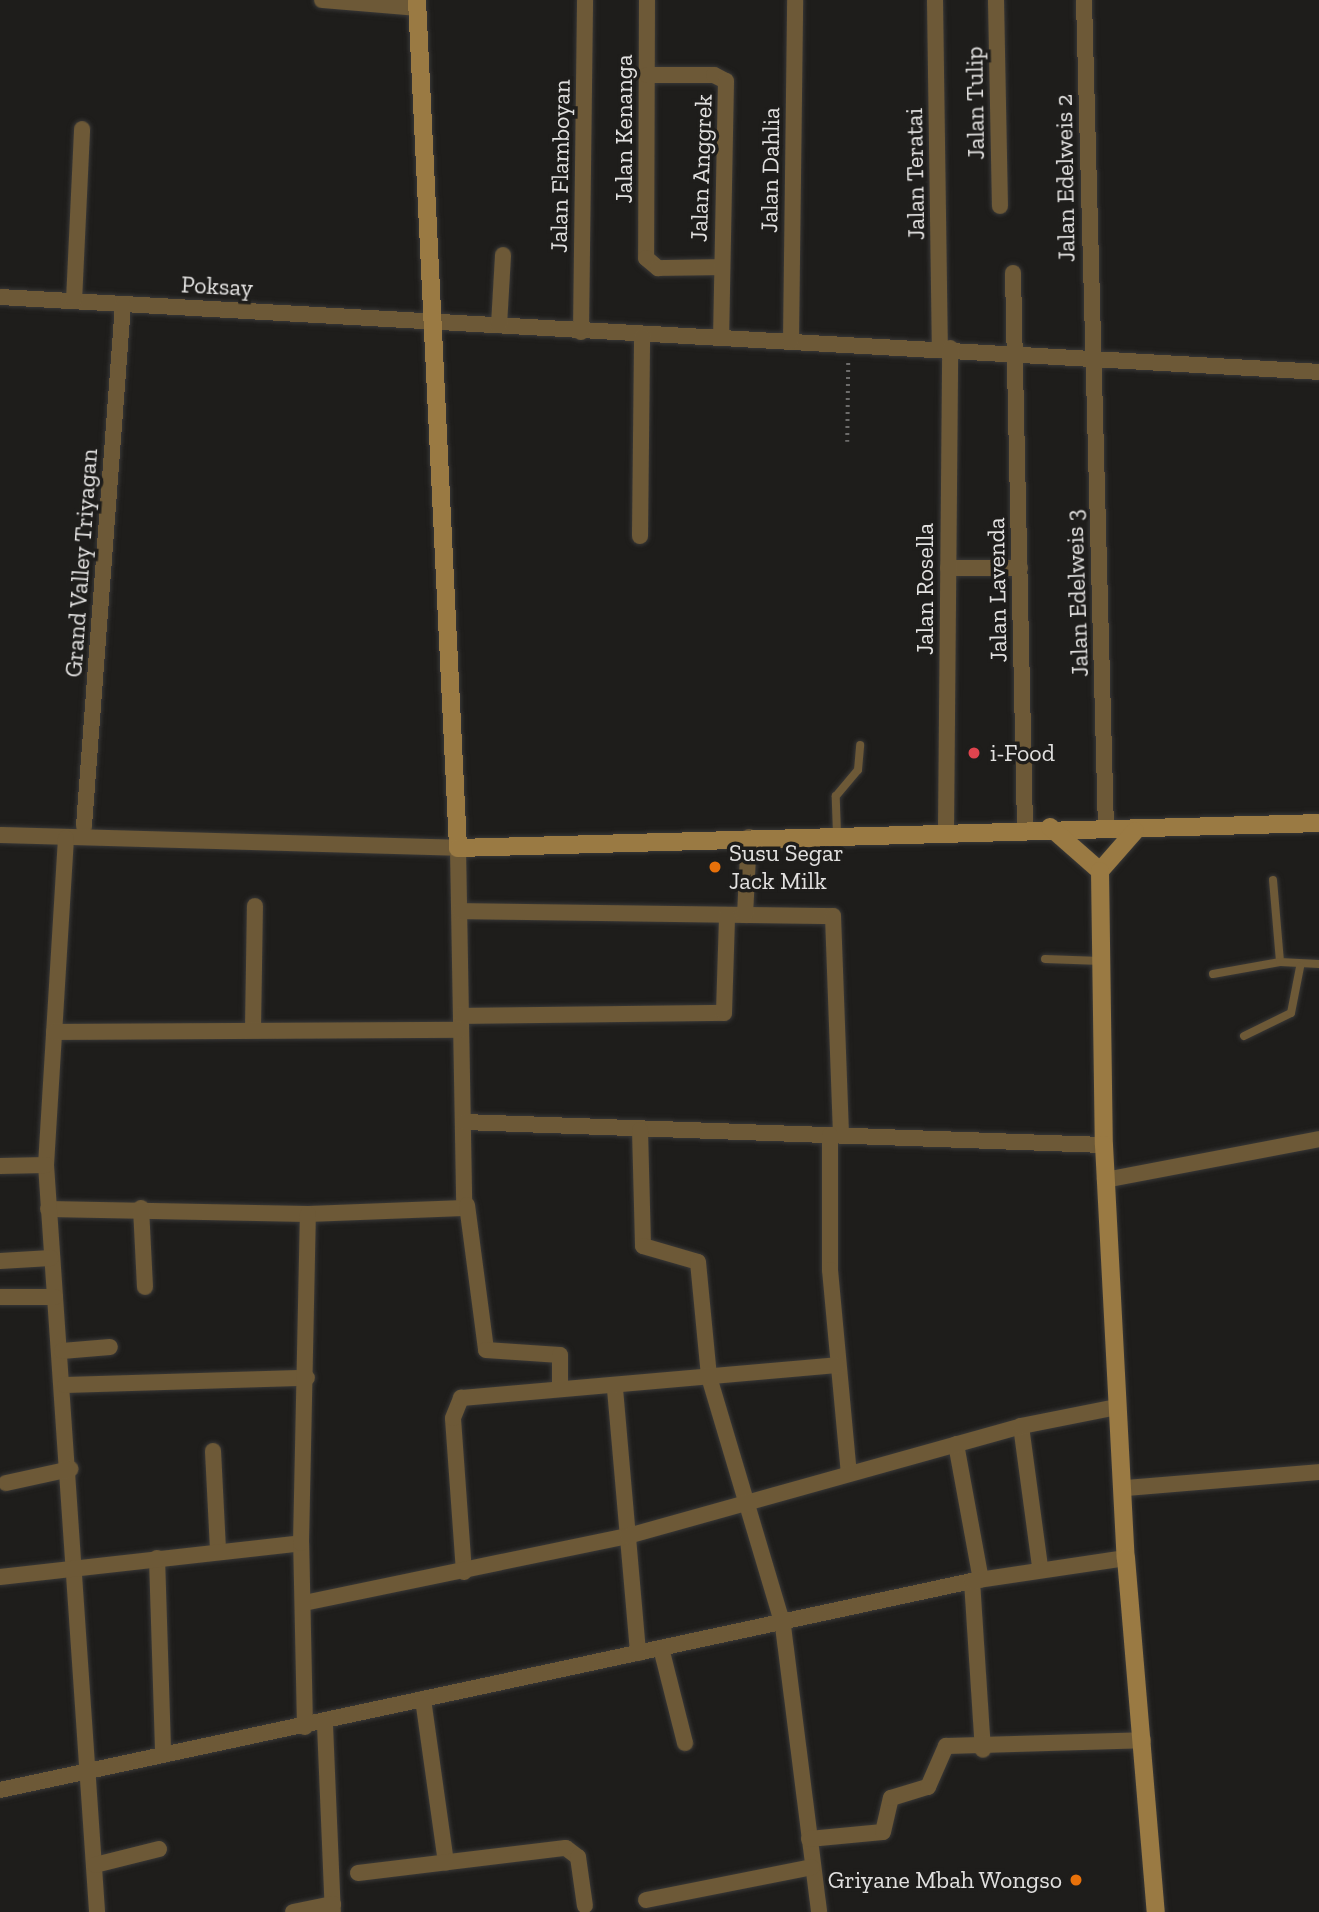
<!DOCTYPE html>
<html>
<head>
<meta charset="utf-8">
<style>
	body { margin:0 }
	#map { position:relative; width:1319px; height:1912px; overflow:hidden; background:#1e1d1b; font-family:"Zilla Slab",serif }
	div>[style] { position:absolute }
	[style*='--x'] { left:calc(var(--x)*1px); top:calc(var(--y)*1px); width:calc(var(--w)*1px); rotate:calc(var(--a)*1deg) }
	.path>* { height:3.5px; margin-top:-1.75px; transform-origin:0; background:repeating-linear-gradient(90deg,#6d6c6b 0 2px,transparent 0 7px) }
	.roads { filter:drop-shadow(0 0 2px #393837) drop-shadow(0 0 2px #393837) }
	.lane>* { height:8px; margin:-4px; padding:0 4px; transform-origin:4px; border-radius:4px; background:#6d5937 }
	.street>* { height:16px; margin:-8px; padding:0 8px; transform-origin:8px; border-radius:8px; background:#6d5937 }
	.secondary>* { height:18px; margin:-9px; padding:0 9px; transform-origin:9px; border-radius:9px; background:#9a7a43 }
	.dots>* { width:19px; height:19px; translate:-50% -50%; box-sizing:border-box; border:4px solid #1e1d1b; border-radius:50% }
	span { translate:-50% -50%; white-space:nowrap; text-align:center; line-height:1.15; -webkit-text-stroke:7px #1e1d1b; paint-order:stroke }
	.street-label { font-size:24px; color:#e2e1e0 }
	.poi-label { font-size:24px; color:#e2e1e0 }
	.left { translate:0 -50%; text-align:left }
	.right { translate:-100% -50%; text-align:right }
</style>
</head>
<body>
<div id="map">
	<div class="path">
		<div style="--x:847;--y:442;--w:80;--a:-89.3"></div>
	</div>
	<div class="roads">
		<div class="lane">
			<div style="--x:837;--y:834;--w:38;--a:-92"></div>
			<div style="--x:836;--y:796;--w:34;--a:-50"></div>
			<div style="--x:858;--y:770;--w:25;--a:-85"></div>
			<div style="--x:1273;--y:880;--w:82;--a:85.1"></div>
			<div style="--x:1045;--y:959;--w:56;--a:2"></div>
			<div style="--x:1213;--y:974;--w:68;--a:-10.2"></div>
			<div style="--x:1280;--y:962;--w:39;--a:3"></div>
			<div style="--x:1244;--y:1036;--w:52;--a:-26.1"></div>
			<div style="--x:1291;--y:1013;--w:47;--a:-78.9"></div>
		</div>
		<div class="street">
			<div style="--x:322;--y:0;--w:95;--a:4.8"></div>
			<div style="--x:647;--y:0;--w:258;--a:90.2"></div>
			<div style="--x:646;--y:258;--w:16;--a:40"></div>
			<div style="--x:658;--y:268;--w:62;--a:-0.9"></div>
			<div style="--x:935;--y:0;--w:347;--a:89.2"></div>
			<div style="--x:996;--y:0;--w:206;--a:88.9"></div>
			<div style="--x:1084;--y:0;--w:829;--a:88.48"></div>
			<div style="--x:647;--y:75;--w:67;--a:0"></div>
			<div style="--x:714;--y:75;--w:13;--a:27"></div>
			<div style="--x:726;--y:81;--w:256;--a:91.1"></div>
			<div style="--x:1013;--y:273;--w:555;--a:88.76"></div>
			<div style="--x:0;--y:297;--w:1321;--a:3.25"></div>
			<div style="--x:74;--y:301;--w:172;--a:-87.3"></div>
			<div style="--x:499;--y:325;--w:70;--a:-86.7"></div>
			<div style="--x:581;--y:332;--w:332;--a:-89.3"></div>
			<div style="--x:791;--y:341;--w:341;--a:-89.3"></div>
			<div style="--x:640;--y:536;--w:199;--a:-89.4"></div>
			<div style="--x:948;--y:568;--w:72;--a:0"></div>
			<div style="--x:84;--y:826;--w:522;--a:-85.72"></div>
			<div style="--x:946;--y:830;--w:482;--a:-89.5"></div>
			<div style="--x:0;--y:835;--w:458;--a:1.6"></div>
			<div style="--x:458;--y:848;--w:360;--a:89"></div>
			<div style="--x:464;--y:1208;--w:156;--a:177.8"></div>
			<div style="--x:308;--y:1214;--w:260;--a:-178.9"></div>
			<div style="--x:66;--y:838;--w:328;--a:93.5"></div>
			<div style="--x:46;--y:1165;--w:749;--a:86.09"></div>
			<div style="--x:460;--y:911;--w:373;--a:0.8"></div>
			<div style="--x:833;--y:916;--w:220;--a:87.9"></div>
			<div style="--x:745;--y:915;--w:78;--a:-87.1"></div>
			<div style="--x:462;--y:1016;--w:262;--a:-0.7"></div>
			<div style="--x:724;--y:1013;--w:98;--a:-88.2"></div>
			<div style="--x:253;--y:1029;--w:123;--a:-89.1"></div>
			<div style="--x:54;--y:1032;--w:407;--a:-0.3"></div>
			<div style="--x:464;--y:1122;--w:640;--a:2.06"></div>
			<div style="--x:640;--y:1130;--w:116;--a:88.5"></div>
			<div style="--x:643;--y:1246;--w:57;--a:16.2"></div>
			<div style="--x:698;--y:1262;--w:116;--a:84.5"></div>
			<div style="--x:709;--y:1377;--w:260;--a:73.4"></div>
			<div style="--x:783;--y:1626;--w:288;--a:82.8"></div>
			<div style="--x:830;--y:1135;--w:135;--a:90"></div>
			<div style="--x:830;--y:1270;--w:204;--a:84.7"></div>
			<div style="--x:0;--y:1166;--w:46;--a:-1.2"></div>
			<div style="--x:1105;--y:1180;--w:218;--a:-10.8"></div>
			<div style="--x:467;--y:1205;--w:146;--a:82.5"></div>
			<div style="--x:486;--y:1350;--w:74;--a:3.9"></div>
			<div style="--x:560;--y:1355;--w:34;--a:90"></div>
			<div style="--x:141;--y:1208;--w:79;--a:87.1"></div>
			<div style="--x:0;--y:1261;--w:51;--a:-3.4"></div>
			<div style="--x:0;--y:1297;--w:55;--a:0"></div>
			<div style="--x:62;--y:1351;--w:48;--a:-4.8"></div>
			<div style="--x:65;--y:1385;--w:242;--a:-1.7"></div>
			<div style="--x:615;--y:1389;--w:265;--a:85"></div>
			<div style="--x:1021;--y:1426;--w:142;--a:82.3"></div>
			<div style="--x:956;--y:1444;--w:138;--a:79.6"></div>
			<div style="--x:213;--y:1451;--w:98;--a:87.1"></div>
			<div style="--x:6;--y:1483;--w:66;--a:-12.3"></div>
			<div style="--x:1125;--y:1488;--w:195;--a:-4.7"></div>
			<div style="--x:157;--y:1558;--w:196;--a:88.2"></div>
			<div style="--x:464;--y:1572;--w:154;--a:-94.1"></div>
			<div style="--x:453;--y:1418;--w:22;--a:-68"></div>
			<div style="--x:461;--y:1398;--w:378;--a:-5"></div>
			<div style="--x:0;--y:1577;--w:303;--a:-6.4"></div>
			<div style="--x:972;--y:1581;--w:169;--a:86.3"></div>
			<div style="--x:304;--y:1603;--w:331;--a:-11.7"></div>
			<div style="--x:628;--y:1536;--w:408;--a:-15.6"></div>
			<div style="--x:1021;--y:1426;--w:98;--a:-11.2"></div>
			<div style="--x:661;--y:1648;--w:98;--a:75.8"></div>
			<div style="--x:423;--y:1699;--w:165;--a:82"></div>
			<div style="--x:325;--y:1725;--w:187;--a:87.6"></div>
			<div style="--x:305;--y:1727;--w:184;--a:-91.2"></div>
			<div style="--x:301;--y:1543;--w:329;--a:-88.8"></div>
			<div style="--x:0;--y:1790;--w:994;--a:-12.14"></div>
			<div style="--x:972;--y:1581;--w:156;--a:-8.5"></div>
			<div style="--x:809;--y:1839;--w:74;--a:-5.4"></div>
			<div style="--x:883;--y:1832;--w:35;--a:-77"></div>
			<div style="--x:891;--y:1798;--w:39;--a:-17"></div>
			<div style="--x:928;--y:1787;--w:45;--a:-66.3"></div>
			<div style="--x:946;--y:1746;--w:197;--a:-1.7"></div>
			<div style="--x:95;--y:1865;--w:66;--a:-14"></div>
			<div style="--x:358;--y:1873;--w:209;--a:-6.9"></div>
			<div style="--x:566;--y:1848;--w:15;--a:37"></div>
			<div style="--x:578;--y:1857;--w:49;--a:81.9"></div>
			<div style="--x:646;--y:1900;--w:169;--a:-11.2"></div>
			<div style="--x:293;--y:1912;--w:41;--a:-11.3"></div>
		</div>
		<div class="secondary">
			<div style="--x:417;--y:0;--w:849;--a:87.23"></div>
			<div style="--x:458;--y:848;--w:861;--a:-1.66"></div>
			<div style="--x:1050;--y:827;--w:67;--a:41.3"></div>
			<div style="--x:1135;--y:831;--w:53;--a:131.2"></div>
			<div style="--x:1100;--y:871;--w:274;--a:89.2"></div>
			<div style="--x:1104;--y:1145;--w:414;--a:87"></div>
			<div style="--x:1126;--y:1558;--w:355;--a:85.2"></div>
		</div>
	</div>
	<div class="dots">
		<div style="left:974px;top:753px;background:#e0444e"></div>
		<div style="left:715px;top:867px;background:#e8710a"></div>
		<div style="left:1076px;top:1880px;background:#e8710a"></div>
	</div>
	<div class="street-label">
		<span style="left:975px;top:103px;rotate:-91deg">Jalan Tulip</span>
		<span style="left:624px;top:129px;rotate:-90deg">Jalan Kenanga</span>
		<span style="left:560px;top:166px;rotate:-89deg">Jalan Flamboyan</span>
		<span style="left:701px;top:168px;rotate:-88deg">Jalan Anggrek</span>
		<span style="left:770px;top:170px;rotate:-89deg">Jalan Dahlia</span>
		<span style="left:915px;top:174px;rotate:-91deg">Jalan Teratai</span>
		<span style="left:1065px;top:178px;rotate:-91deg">Jalan Edelweis 2</span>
		<span style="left:217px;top:286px;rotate:3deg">Poksay</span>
		<span style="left:81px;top:563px;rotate:-86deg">Grand Valley Triyagan</span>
		<span style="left:925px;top:589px;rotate:-90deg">Jalan Rosella</span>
		<span style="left:997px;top:590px;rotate:-91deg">Jalan Lavenda</span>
		<span style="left:1077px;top:593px;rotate:-92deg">Jalan Edelweis 3</span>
	</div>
	<div class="poi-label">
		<span class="left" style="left:990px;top:753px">i-Food</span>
		<span class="left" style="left:729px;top:867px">Susu Segar<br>Jack Milk</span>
		<span class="right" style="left:1062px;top:1880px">Griyane Mbah Wongso</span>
	</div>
</div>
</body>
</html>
